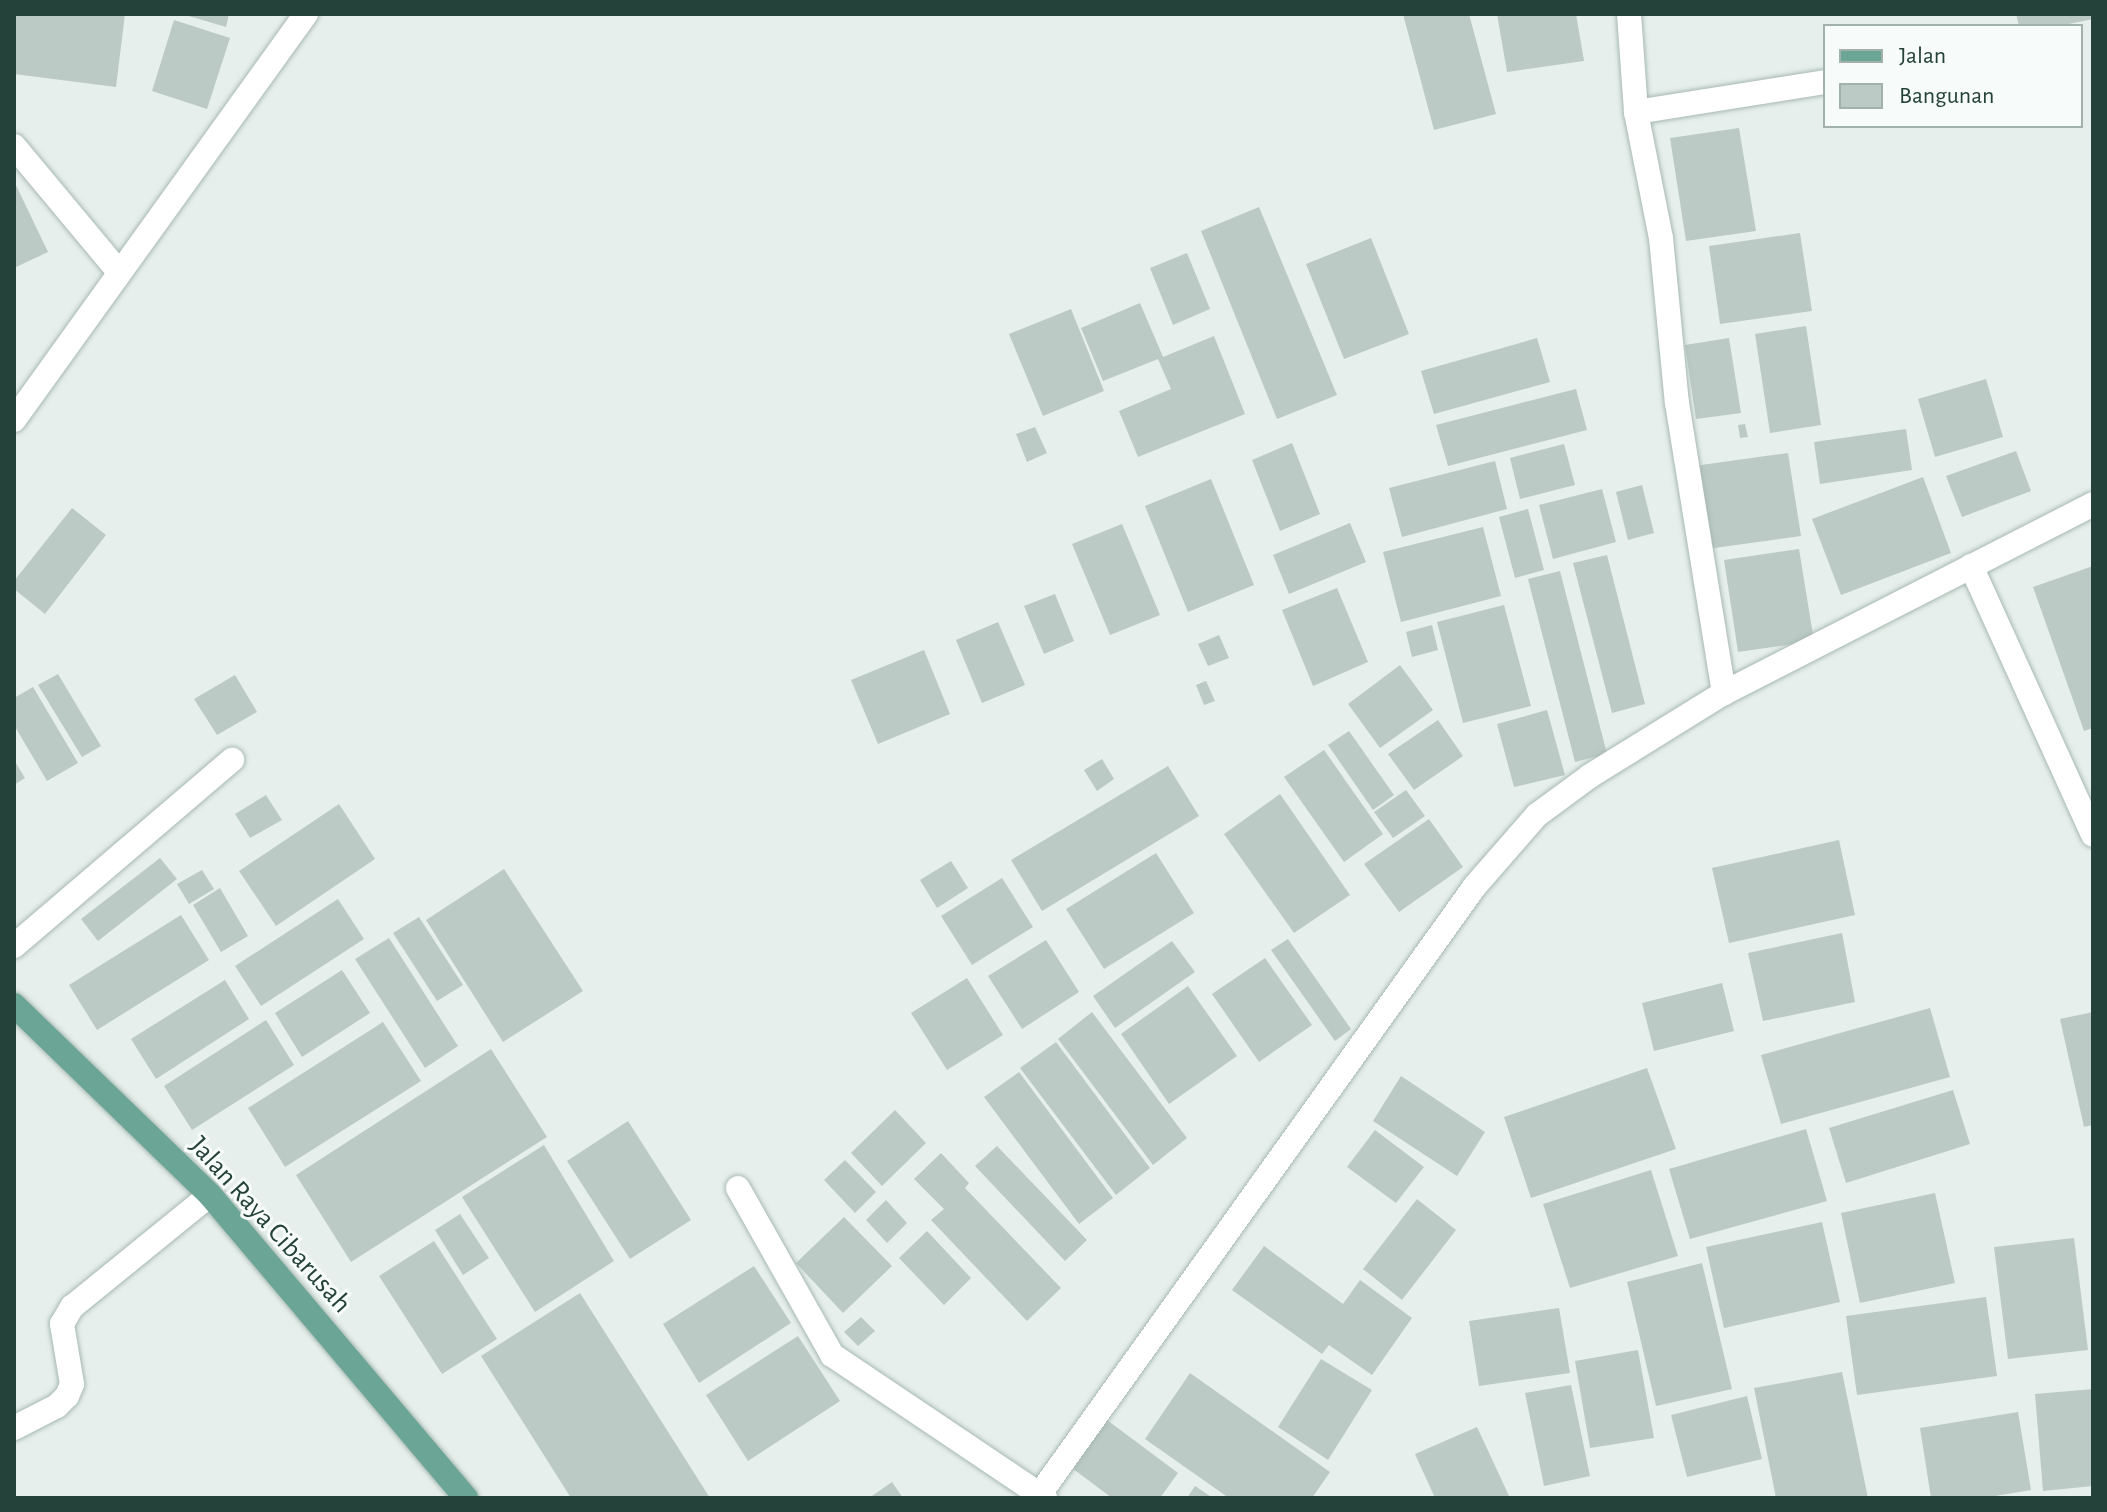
<!DOCTYPE html>
<html>
<head>
<meta charset="utf-8">
<style>
	body { margin:0 }
	#map { position:relative; width:2107px; height:1512px; overflow:hidden; background:#e6efeb; font-family:"Alegreya Sans",sans-serif }
	div>[style] { position:absolute }
	[style*='--x'] { left:calc(var(--x)*1px); top:calc(var(--y)*1px); width:calc(var(--w)*1px); rotate:calc(var(--a)*1deg) }
	.building>* { inset:0; background:#bbcac4 }
	.roads { filter:drop-shadow(0 0 2px #a8b8b2) drop-shadow(0 0 2px #a8b8b2) }
	.minor>* { height:24px; margin:-12px; padding:0 12px; transform-origin:12px; border-radius:12px; background:#fff }
	.primary>* { height:24px; margin:-12px; padding:0 12px; transform-origin:12px; border-radius:12px; background:#6aa596 }
	span { translate:-50% -50%; white-space:nowrap; text-align:center; line-height:1.15; -webkit-text-stroke:6px #f7fbf9; paint-order:stroke }
	.street-label { font-size:28px; color:#24423a }
	.frame { position:absolute; inset:0; border:16px solid #24423a; pointer-events:none }
	.legend { position:absolute; left:1823px; top:24px; width:260px; height:104px; box-sizing:border-box; background:#f7fbf9; border:2px solid #a3b1ad; margin:0; padding:10px 14px; list-style:none; font-size:24px; color:#24423a }
	.legend li { display:flex; align-items:center; gap:16px; height:40px }
	.legend b { width:40px; border:2px solid #a3b1ad }
</style>
</head>
<body>
<div id="map">
	<div class="building">
		<div style="clip-path:polygon(14px 14px,125px 14px,116px 87px,14px 74px)"></div>
		<div style="clip-path:polygon(182px 14px,229px 14px,226px 27px)"></div>
		<div style="clip-path:polygon(1403px 14px,1469px 14px,1496px 114px,1434px 130px)"></div>
		<div style="clip-path:polygon(1497px 14px,1576px 14px,1584px 61px,1507px 72px)"></div>
		<div style="clip-path:polygon(2016px 14px,2093px 14px,2093px 19px,2059px 26px,2019px 26px)"></div>
		<div style="clip-path:polygon(174px 20px,230px 38px,207px 109px,152px 91px)"></div>
		<div style="clip-path:polygon(1739px 128px,1756px 231px,1686px 241px,1670px 138px)"></div>
		<div style="clip-path:polygon(14px 181px,48px 252px,14px 268px)"></div>
		<div style="clip-path:polygon(1259px 207px,1337px 395px,1277px 419px,1201px 231px)"></div>
		<div style="clip-path:polygon(1800px 233px,1812px 311px,1720px 324px,1709px 246px)"></div>
		<div style="clip-path:polygon(1371px 238px,1409px 334px,1344px 359px,1306px 264px)"></div>
		<div style="clip-path:polygon(1187px 253px,1210px 309px,1173px 325px,1150px 268px)"></div>
		<div style="clip-path:polygon(1140px 303px,1163px 357px,1214px 336px,1245px 414px,1138px 457px,1119px 411px,1171px 389px,1158px 359px,1103px 381px,1081px 328px)"></div>
		<div style="clip-path:polygon(1071px 309px,1104px 391px,1043px 416px,1009px 334px)"></div>
		<div style="clip-path:polygon(1806px 326px,1821px 425px,1770px 433px,1755px 334px)"></div>
		<div style="clip-path:polygon(1537px 338px,1550px 382px,1434px 414px,1421px 371px)"></div>
		<div style="clip-path:polygon(1729px 338px,1741px 413px,1696px 419px,1685px 345px)"></div>
		<div style="clip-path:polygon(1986px 379px,2003px 437px,1935px 457px,1918px 399px)"></div>
		<div style="clip-path:polygon(1576px 389px,1587px 430px,1448px 466px,1436px 425px)"></div>
		<div style="clip-path:polygon(1745px 424px,1748px 437px,1740px 438px,1738px 425px)"></div>
		<div style="clip-path:polygon(1035px 427px,1047px 453px,1027px 462px,1016px 434px)"></div>
		<div style="clip-path:polygon(1906px 429px,1912px 470px,1820px 484px,1814px 442px)"></div>
		<div style="clip-path:polygon(1292px 443px,1320px 514px,1280px 531px,1252px 460px)"></div>
		<div style="clip-path:polygon(1564px 444px,1575px 485px,1520px 499px,1510px 458px)"></div>
		<div style="clip-path:polygon(2016px 451px,2031px 491px,1962px 517px,1946px 476px)"></div>
		<div style="clip-path:polygon(1788px 453px,1801px 536px,1707px 549px,1694px 466px)"></div>
		<div style="clip-path:polygon(1495px 461px,1507px 509px,1402px 537px,1389px 488px)"></div>
		<div style="clip-path:polygon(1923px 477px,1951px 553px,1841px 595px,1812px 519px)"></div>
		<div style="clip-path:polygon(1211px 479px,1254px 585px,1188px 612px,1145px 506px)"></div>
		<div style="clip-path:polygon(1642px 485px,1654px 533px,1628px 540px,1616px 492px)"></div>
		<div style="clip-path:polygon(1602px 489px,1616px 542px,1553px 559px,1539px 505px)"></div>
		<div style="clip-path:polygon(72px 508px,106px 535px,45px 614px,14px 589px,14px 581px)"></div>
		<div style="clip-path:polygon(1528px 509px,1544px 570px,1515px 578px,1499px 517px)"></div>
		<div style="clip-path:polygon(1350px 523px,1366px 562px,1289px 594px,1273px 555px)"></div>
		<div style="clip-path:polygon(1122px 524px,1160px 615px,1110px 635px,1072px 544px)"></div>
		<div style="clip-path:polygon(1483px 527px,1501px 596px,1401px 622px,1383px 552px)"></div>
		<div style="clip-path:polygon(1799px 549px,1814px 641px,1738px 652px,1724px 560px)"></div>
		<div style="clip-path:polygon(1607px 555px,1645px 704px,1612px 713px,1573px 563px)"></div>
		<div style="clip-path:polygon(2093px 566px,2093px 728px,2084px 731px,2033px 587px)"></div>
		<div style="clip-path:polygon(1560px 571px,1607px 754px,1575px 762px,1528px 579px)"></div>
		<div style="clip-path:polygon(1337px 588px,1368px 662px,1313px 686px,1282px 610px)"></div>
		<div style="clip-path:polygon(1055px 594px,1074px 641px,1044px 654px,1024px 606px)"></div>
		<div style="clip-path:polygon(1504px 605px,1531px 706px,1463px 723px,1437px 622px)"></div>
		<div style="clip-path:polygon(998px 622px,1025px 685px,982px 703px,956px 640px)"></div>
		<div style="clip-path:polygon(1432px 625px,1438px 650px,1412px 657px,1406px 632px)"></div>
		<div style="clip-path:polygon(1219px 635px,1229px 658px,1208px 666px,1198px 644px)"></div>
		<div style="clip-path:polygon(924px 650px,950px 714px,878px 744px,851px 680px)"></div>
		<div style="clip-path:polygon(1400px 665px,1433px 710px,1380px 748px,1348px 704px)"></div>
		<div style="clip-path:polygon(58px 674px,101px 746px,82px 757px,38px 685px)"></div>
		<div style="clip-path:polygon(235px 675px,257px 712px,217px 735px,194px 699px)"></div>
		<div style="clip-path:polygon(1206px 681px,1215px 701px,1204px 705px,1196px 685px)"></div>
		<div style="clip-path:polygon(33px 687px,78px 763px,47px 781px,14px 725px,14px 698px)"></div>
		<div style="clip-path:polygon(1547px 710px,1565px 775px,1514px 787px,1497px 724px)"></div>
		<div style="clip-path:polygon(1438px 720px,1463px 756px,1414px 790px,1388px 754px)"></div>
		<div style="clip-path:polygon(1349px 731px,1394px 795px,1373px 810px,1328px 745px)"></div>
		<div style="clip-path:polygon(1324px 750px,1383px 834px,1344px 862px,1284px 777px)"></div>
		<div style="clip-path:polygon(1102px 759px,1114px 779px,1097px 791px,1084px 770px)"></div>
		<div style="clip-path:polygon(14px 760px,25px 778px,14px 785px)"></div>
		<div style="clip-path:polygon(1168px 766px,1199px 816px,1042px 911px,1011px 860px)"></div>
		<div style="clip-path:polygon(1406px 790px,1425px 816px,1393px 838px,1374px 812px)"></div>
		<div style="clip-path:polygon(1280px 794px,1350px 895px,1294px 933px,1224px 834px)"></div>
		<div style="clip-path:polygon(266px 795px,282px 820px,250px 838px,235px 814px)"></div>
		<div style="clip-path:polygon(339px 804px,375px 859px,276px 926px,239px 871px)"></div>
		<div style="clip-path:polygon(1429px 819px,1463px 867px,1399px 912px,1364px 864px)"></div>
		<div style="clip-path:polygon(1839px 840px,1855px 915px,1729px 943px,1712px 868px)"></div>
		<div style="clip-path:polygon(1156px 853px,1194px 913px,1104px 969px,1066px 909px)"></div>
		<div style="clip-path:polygon(160px 858px,177px 879px,98px 941px,81px 919px)"></div>
		<div style="clip-path:polygon(951px 861px,968px 888px,937px 908px,920px 880px)"></div>
		<div style="clip-path:polygon(504px 869px,583px 991px,503px 1042px,426px 920px)"></div>
		<div style="clip-path:polygon(202px 870px,214px 889px,189px 904px,177px 884px)"></div>
		<div style="clip-path:polygon(1002px 878px,1033px 927px,972px 965px,941px 916px)"></div>
		<div style="clip-path:polygon(220px 888px,248px 936px,221px 952px,193px 905px)"></div>
		<div style="clip-path:polygon(338px 899px,364px 939px,261px 1006px,235px 966px)"></div>
		<div style="clip-path:polygon(181px 915px,209px 960px,97px 1030px,69px 985px)"></div>
		<div style="clip-path:polygon(419px 917px,463px 985px,437px 1001px,393px 933px)"></div>
		<div style="clip-path:polygon(1842px 933px,1855px 1002px,1763px 1021px,1748px 953px)"></div>
		<div style="clip-path:polygon(389px 938px,458px 1046px,425px 1068px,355px 959px)"></div>
		<div style="clip-path:polygon(1288px 939px,1351px 1029px,1335px 1041px,1271px 950px)"></div>
		<div style="clip-path:polygon(1046px 940px,1079px 992px,1022px 1029px,988px 976px)"></div>
		<div style="clip-path:polygon(1172px 941px,1195px 972px,1115px 1028px,1093px 996px)"></div>
		<div style="clip-path:polygon(1265px 958px,1312px 1025px,1259px 1062px,1212px 994px)"></div>
		<div style="clip-path:polygon(342px 970px,370px 1013px,302px 1057px,275px 1013px)"></div>
		<div style="clip-path:polygon(967px 978px,1003px 1035px,947px 1070px,911px 1013px)"></div>
		<div style="clip-path:polygon(225px 980px,249px 1019px,156px 1079px,131px 1039px)"></div>
		<div style="clip-path:polygon(1722px 983px,1734px 1031px,1654px 1051px,1642px 1003px)"></div>
		<div style="clip-path:polygon(1188px 986px,1237px 1056px,1169px 1104px,1121px 1034px)"></div>
		<div style="clip-path:polygon(1930px 1008px,1950px 1077px,1781px 1124px,1761px 1055px)"></div>
		<div style="clip-path:polygon(1092px 1012px,1187px 1138px,1153px 1165px,1058px 1039px)"></div>
		<div style="clip-path:polygon(2093px 1012px,2093px 1125px,2084px 1127px,2060px 1019px)"></div>
		<div style="clip-path:polygon(266px 1020px,294px 1065px,192px 1130px,164px 1086px)"></div>
		<div style="clip-path:polygon(383px 1022px,421px 1081px,285px 1167px,248px 1108px)"></div>
		<div style="clip-path:polygon(1056px 1042px,1150px 1168px,1116px 1195px,1020px 1068px)"></div>
		<div style="clip-path:polygon(491px 1049px,547px 1137px,351px 1262px,296px 1175px)"></div>
		<div style="clip-path:polygon(1647px 1068px,1676px 1149px,1531px 1198px,1504px 1117px)"></div>
		<div style="clip-path:polygon(1019px 1072px,1113px 1198px,1079px 1224px,984px 1097px)"></div>
		<div style="clip-path:polygon(1401px 1076px,1485px 1132px,1457px 1176px,1373px 1121px)"></div>
		<div style="clip-path:polygon(1953px 1090px,1970px 1144px,1846px 1183px,1829px 1128px)"></div>
		<div style="clip-path:polygon(895px 1110px,926px 1143px,882px 1186px,851px 1153px)"></div>
		<div style="clip-path:polygon(628px 1121px,691px 1220px,630px 1259px,567px 1161px)"></div>
		<div style="clip-path:polygon(1806px 1129px,1827px 1201px,1690px 1239px,1669px 1169px)"></div>
		<div style="clip-path:polygon(1375px 1130px,1424px 1167px,1396px 1203px,1347px 1167px)"></div>
		<div style="clip-path:polygon(544px 1145px,614px 1261px,535px 1312px,462px 1197px)"></div>
		<div style="clip-path:polygon(997px 1146px,1087px 1240px,1065px 1261px,975px 1166px)"></div>
		<div style="clip-path:polygon(941px 1153px,969px 1183px,965px 1188px,1061px 1288px,1027px 1321px,931px 1220px,944px 1209px,914px 1179px)"></div>
		<div style="clip-path:polygon(845px 1160px,876px 1192px,855px 1213px,824px 1180px)"></div>
		<div style="clip-path:polygon(1651px 1170px,1678px 1256px,1570px 1288px,1543px 1204px)"></div>
		<div style="clip-path:polygon(1935px 1193px,1955px 1283px,1860px 1303px,1841px 1213px)"></div>
		<div style="clip-path:polygon(1417px 1199px,1456px 1230px,1402px 1300px,1363px 1269px)"></div>
		<div style="clip-path:polygon(886px 1200px,907px 1223px,887px 1243px,866px 1220px)"></div>
		<div style="clip-path:polygon(460px 1214px,489px 1258px,463px 1275px,435px 1230px)"></div>
		<div style="clip-path:polygon(844px 1217px,892px 1266px,843px 1313px,796px 1263px)"></div>
		<div style="clip-path:polygon(1822px 1222px,1840px 1302px,1724px 1328px,1706px 1247px)"></div>
		<div style="clip-path:polygon(927px 1231px,971px 1278px,944px 1305px,899px 1258px)"></div>
		<div style="clip-path:polygon(2074px 1238px,2088px 1350px,2008px 1359px,1994px 1247px)"></div>
		<div style="clip-path:polygon(434px 1241px,497px 1339px,442px 1374px,379px 1276px)"></div>
		<div style="clip-path:polygon(1264px 1246px,1343px 1304px,1360px 1280px,1412px 1318px,1372px 1375px,1329px 1345px,1322px 1354px,1232px 1290px)"></div>
		<div style="clip-path:polygon(1702px 1263px,1732px 1389px,1656px 1406px,1627px 1282px)"></div>
		<div style="clip-path:polygon(754px 1266px,791px 1323px,699px 1383px,663px 1324px)"></div>
		<div style="clip-path:polygon(580px 1293px,710px 1498px,571px 1498px,481px 1356px)"></div>
		<div style="clip-path:polygon(1986px 1297px,1997px 1376px,1857px 1395px,1846px 1316px)"></div>
		<div style="clip-path:polygon(1559px 1308px,1570px 1373px,1479px 1386px,1469px 1321px)"></div>
		<div style="clip-path:polygon(861px 1317px,875px 1331px,858px 1346px,844px 1332px)"></div>
		<div style="clip-path:polygon(798px 1336px,840px 1401px,748px 1461px,706px 1395px)"></div>
		<div style="clip-path:polygon(1638px 1350px,1654px 1438px,1590px 1448px,1575px 1361px)"></div>
		<div style="clip-path:polygon(1321px 1359px,1372px 1390px,1328px 1460px,1278px 1427px)"></div>
		<div style="clip-path:polygon(1842px 1372px,1868px 1498px,1776px 1498px,1754px 1388px)"></div>
		<div style="clip-path:polygon(1190px 1373px,1330px 1472px,1312px 1498px,1229px 1498px,1145px 1439px)"></div>
		<div style="clip-path:polygon(1571px 1385px,1590px 1476px,1544px 1486px,1525px 1393px)"></div>
		<div style="clip-path:polygon(2093px 1389px,2093px 1486px,2043px 1491px,2035px 1394px)"></div>
		<div style="clip-path:polygon(1747px 1396px,1762px 1459px,1687px 1477px,1671px 1415px)"></div>
		<div style="clip-path:polygon(2018px 1412px,2031px 1490px,1983px 1498px,1931px 1498px,1920px 1428px)"></div>
		<div style="clip-path:polygon(1107px 1420px,1178px 1473px,1160px 1498px,1112px 1498px,1072px 1468px)"></div>
		<div style="clip-path:polygon(1477px 1427px,1510px 1498px,1435px 1498px,1415px 1454px)"></div>
		<div style="clip-path:polygon(892px 1482px,903px 1498px,869px 1498px)"></div>
		<div style="clip-path:polygon(1195px 1486px,1213px 1498px,1187px 1498px)"></div>
	</div>
	<div class="roads">
		<div class="minor">
			<div style="--x:1629;--y:14;--w:98;--a:85.9"></div>
			<div style="--x:1636;--y:112;--w:128;--a:78.8"></div>
			<div style="--x:1661;--y:238;--w:166;--a:84.5"></div>
			<div style="--x:1677;--y:403;--w:294;--a:80.8"></div>
			<div style="--x:1636;--y:112;--w:191;--a:-9"></div>
			<div style="--x:14;--y:146;--w:164;--a:50.2"></div>
			<div style="--x:14;--y:420;--w:500;--a:-54.28"></div>
			<div style="--x:1971;--y:566;--w:295;--a:65.6"></div>
			<div style="--x:14;--y:946;--w:287;--a:-40.5"></div>
			<div style="--x:738;--y:1188;--w:192;--a:60.6"></div>
			<div style="--x:832;--y:1355;--w:257;--a:33.9"></div>
			<div style="--x:14;--y:1428;--w:48;--a:-27.1"></div>
			<div style="--x:57;--y:1406;--w:14;--a:-45"></div>
			<div style="--x:67;--y:1396;--w:13;--a:-67"></div>
			<div style="--x:72;--y:1384;--w:61;--a:-99.5"></div>
			<div style="--x:62;--y:1324;--w:20;--a:-60"></div>
			<div style="--x:72;--y:1307;--w:178;--a:-39.1"></div>
			<div style="--x:1037;--y:1498;--w:753;--a:-54.41"></div>
			<div style="--x:1475;--y:886;--w:94;--a:-48.9"></div>
			<div style="--x:1537;--y:815;--w:66;--a:-36.3"></div>
			<div style="--x:1590;--y:776;--w:158;--a:-31.8"></div>
			<div style="--x:1724;--y:693;--w:415;--a:-27.1"></div>
		</div>
		<div class="primary">
			<div style="--x:14;--y:1005;--w:273;--a:44.1"></div>
			<div style="--x:210;--y:1195;--w:397;--a:49.8"></div>
		</div>
	</div>
	<div class="street-label">
		<span style="left:270px;top:1225px;rotate:48deg">Jalan Raya Cibarusah</span>
	</div>
	<div class="frame"></div>
	<ul class="legend">
	<li><b style="height:10px;background:#6aa596"></b>Jalan</li>
	<li><b style="height:22px;background:#bbcac4"></b>Bangunan</li>
	</ul>
</div>
</body>
</html>
